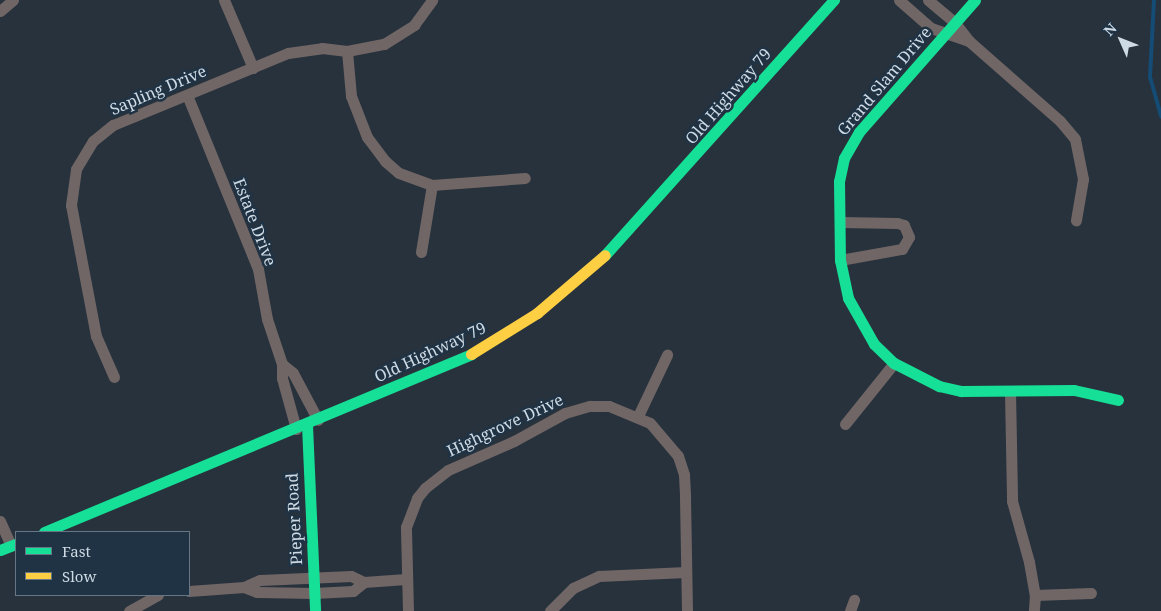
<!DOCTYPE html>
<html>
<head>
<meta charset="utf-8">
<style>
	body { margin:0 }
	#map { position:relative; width:1161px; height:611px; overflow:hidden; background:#28323c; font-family:"Noto Serif",serif }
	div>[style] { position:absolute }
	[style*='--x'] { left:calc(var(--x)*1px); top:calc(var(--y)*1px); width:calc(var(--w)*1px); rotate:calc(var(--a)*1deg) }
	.stream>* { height:4px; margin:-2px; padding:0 2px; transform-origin:2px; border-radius:2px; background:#144c75 }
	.street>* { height:11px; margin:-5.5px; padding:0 5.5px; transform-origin:5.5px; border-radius:5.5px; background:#706666 }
	.fast>* { height:11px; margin:-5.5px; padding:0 5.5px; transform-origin:5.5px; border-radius:5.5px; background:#16e098 }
	.slow>* { height:11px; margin:-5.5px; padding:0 5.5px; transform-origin:5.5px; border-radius:5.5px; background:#ffcf43 }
	span { translate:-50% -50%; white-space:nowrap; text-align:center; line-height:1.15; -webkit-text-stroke:5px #203344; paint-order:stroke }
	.street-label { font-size:16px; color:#cedae4 }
	.legend { position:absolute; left:15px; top:531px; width:175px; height:65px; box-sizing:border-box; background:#203344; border:1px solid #667684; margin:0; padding:6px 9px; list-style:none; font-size:15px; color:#cedae4 }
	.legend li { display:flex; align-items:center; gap:10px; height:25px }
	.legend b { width:25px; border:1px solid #667684 }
	.north { position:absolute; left:1096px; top:15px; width:50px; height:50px; -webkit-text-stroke:4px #203344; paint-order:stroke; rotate:314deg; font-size:14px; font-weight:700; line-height:20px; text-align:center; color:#cedae4 }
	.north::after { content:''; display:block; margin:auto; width:18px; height:22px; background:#cedae4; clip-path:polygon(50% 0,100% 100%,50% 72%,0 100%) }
</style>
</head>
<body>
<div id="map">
	<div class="stream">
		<div style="--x:1154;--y:0;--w:77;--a:93"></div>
		<div style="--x:1150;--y:77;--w:41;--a:74.2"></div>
	</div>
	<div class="street">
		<div style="--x:224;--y:0;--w:74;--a:66.9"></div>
		<div style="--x:899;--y:0;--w:43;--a:41.2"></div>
		<div style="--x:931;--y:28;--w:40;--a:18.9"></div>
		<div style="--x:928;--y:0;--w:35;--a:40"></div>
		<div style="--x:955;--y:23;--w:23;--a:52"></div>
		<div style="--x:969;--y:41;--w:121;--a:41.3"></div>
		<div style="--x:1060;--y:121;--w:23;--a:50"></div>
		<div style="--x:1075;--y:139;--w:41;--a:78.7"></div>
		<div style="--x:1083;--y:179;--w:42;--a:99.7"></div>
		<div style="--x:0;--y:11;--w:17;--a:-40"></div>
		<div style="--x:347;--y:51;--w:45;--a:84.9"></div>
		<div style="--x:351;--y:96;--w:44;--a:68.7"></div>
		<div style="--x:367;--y:137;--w:30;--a:53"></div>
		<div style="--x:385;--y:161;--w:18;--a:41"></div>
		<div style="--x:399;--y:173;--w:35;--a:20"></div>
		<div style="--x:432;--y:185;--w:93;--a:-4.3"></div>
		<div style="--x:187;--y:95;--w:188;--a:67.8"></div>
		<div style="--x:258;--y:269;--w:51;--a:79.8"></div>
		<div style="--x:267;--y:319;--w:47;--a:71.6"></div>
		<div style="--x:282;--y:364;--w:14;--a:90"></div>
		<div style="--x:282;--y:378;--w:53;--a:74.6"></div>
		<div style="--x:421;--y:252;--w:68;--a:-80.7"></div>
		<div style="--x:840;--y:260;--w:63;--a:-10.1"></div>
		<div style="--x:902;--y:249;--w:14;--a:-60"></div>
		<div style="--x:909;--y:237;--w:13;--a:-113"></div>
		<div style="--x:904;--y:225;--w:7;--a:-164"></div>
		<div style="--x:897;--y:223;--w:57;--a:-179"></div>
		<div style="--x:282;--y:364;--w:14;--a:39"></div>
		<div style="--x:293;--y:373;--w:53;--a:62"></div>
		<div style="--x:114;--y:377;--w:45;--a:-113.7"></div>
		<div style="--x:96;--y:336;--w:133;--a:-100.8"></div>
		<div style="--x:71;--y:205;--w:36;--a:-82"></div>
		<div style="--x:76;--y:169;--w:33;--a:-59"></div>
		<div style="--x:93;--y:141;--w:26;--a:-39"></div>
		<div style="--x:113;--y:125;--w:189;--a:-22.4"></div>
		<div style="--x:288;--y:53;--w:34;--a:-8"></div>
		<div style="--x:322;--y:48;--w:25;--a:7"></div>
		<div style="--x:347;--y:51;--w:38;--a:-11"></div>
		<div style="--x:384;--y:44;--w:36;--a:-32"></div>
		<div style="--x:414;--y:25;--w:31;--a:-54"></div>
		<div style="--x:1010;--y:392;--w:109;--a:88.9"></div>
		<div style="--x:1012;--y:501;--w:63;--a:74.4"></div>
		<div style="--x:1029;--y:562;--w:34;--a:80"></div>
		<div style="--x:1035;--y:595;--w:16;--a:94"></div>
		<div style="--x:638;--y:416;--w:68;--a:-64.6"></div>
		<div style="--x:845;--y:424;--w:78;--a:-51.2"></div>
		<div style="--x:0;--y:521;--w:27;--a:66"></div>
		<div style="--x:244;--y:587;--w:14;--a:21"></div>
		<div style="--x:257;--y:592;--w:57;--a:1"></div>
		<div style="--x:314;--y:593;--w:39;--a:-3"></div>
		<div style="--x:353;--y:591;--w:14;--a:-39"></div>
		<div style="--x:189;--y:591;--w:55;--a:-4.2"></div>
		<div style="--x:244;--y:587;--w:17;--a:-24"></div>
		<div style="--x:260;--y:580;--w:91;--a:-2.5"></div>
		<div style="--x:351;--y:576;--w:14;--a:25"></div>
		<div style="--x:364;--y:582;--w:42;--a:-4.1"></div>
		<div style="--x:1035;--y:595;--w:56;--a:-2"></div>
		<div style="--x:129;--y:611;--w:33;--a:-29"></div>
		<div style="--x:408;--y:611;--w:84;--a:-91.4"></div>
		<div style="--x:406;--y:527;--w:31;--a:-69"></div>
		<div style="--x:417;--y:498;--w:13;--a:-51"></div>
		<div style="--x:425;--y:488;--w:29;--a:-38"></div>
		<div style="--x:448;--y:470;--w:72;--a:-23.7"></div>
		<div style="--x:514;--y:441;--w:58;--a:-28.8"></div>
		<div style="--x:565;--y:413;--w:26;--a:-16"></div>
		<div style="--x:590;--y:406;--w:19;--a:0"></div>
		<div style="--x:609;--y:406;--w:44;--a:22.5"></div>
		<div style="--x:650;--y:423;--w:43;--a:49.7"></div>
		<div style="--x:678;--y:456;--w:20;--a:72"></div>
		<div style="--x:684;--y:475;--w:22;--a:87"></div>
		<div style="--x:685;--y:497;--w:114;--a:89"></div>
		<div style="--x:550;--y:611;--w:33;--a:-45"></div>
		<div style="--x:573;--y:588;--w:29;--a:-25"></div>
		<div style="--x:599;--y:576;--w:87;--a:-2.6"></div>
		<div style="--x:850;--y:611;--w:12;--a:-70"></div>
	</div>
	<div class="fast">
		<div style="--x:975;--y:0;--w:176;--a:131.3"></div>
		<div style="--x:859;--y:132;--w:30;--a:120"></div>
		<div style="--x:844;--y:158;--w:24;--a:102"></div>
		<div style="--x:839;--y:181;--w:79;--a:89.3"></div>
		<div style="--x:840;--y:260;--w:39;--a:78"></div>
		<div style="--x:848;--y:298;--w:53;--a:60.5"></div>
		<div style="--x:874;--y:344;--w:28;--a:44"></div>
		<div style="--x:894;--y:363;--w:51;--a:27.1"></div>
		<div style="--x:939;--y:386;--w:23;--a:13"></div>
		<div style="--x:961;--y:391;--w:113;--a:-0.5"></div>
		<div style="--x:1074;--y:390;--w:45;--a:12.8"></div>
		<div style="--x:605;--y:255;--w:343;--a:-48.1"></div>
		<div style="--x:307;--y:425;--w:186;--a:87.5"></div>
		<div style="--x:44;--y:532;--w:463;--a:-22.6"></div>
		<div style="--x:0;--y:550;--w:17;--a:-21"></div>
	</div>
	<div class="slow">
		<div style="--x:471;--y:354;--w:78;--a:-31.8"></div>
		<div style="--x:537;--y:313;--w:89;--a:-40.5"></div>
	</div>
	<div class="street-label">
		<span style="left:884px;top:81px;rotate:-50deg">Grand Slam Drive</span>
		<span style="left:158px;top:90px;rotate:-23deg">Sapling Drive</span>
		<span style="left:728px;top:96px;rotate:-49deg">Old Highway 79</span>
		<span style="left:255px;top:222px;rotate:69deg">Estate Drive</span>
		<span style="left:430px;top:352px;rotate:-25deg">Old Highway 79</span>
		<span style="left:505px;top:425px;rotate:-25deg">Highgrove Drive</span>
		<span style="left:294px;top:519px;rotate:-93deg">Pieper Road</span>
	</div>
	<ul class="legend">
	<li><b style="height:6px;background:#16e098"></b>Fast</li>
	<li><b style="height:6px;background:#ffcf43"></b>Slow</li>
	</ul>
	<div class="north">N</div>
</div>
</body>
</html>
